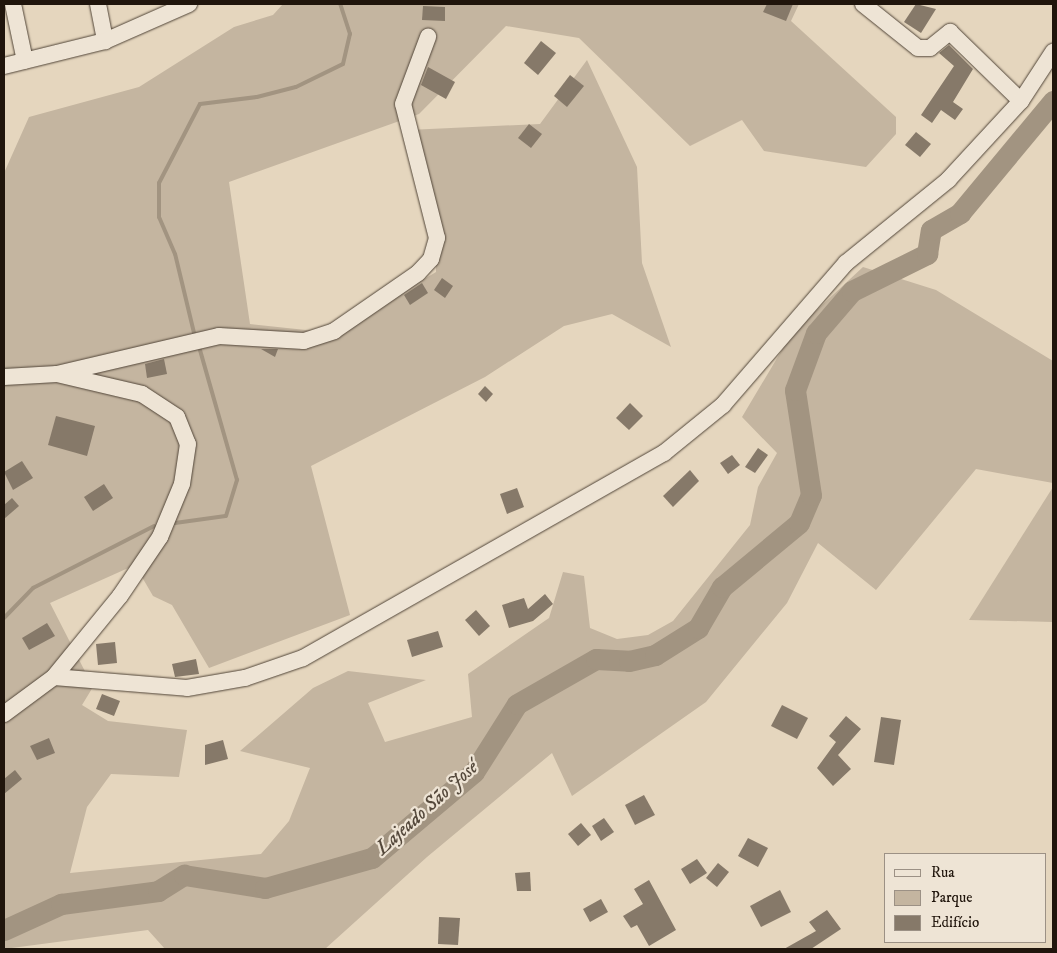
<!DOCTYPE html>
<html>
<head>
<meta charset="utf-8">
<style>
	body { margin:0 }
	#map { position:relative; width:1057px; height:953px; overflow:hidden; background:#e5d6be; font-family:"IM FELL DW Pica",serif }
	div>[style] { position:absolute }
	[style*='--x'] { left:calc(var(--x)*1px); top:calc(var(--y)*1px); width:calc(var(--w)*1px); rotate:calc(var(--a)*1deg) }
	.green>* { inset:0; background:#c4b5a0 }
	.stream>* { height:4px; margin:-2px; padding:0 2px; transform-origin:2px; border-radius:2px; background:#a29481 }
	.river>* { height:21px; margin:-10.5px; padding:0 10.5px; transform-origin:10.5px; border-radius:10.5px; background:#a29481 }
	.building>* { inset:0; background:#867969 }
	.roads { filter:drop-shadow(0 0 1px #514538) drop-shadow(0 0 1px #514538) }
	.minor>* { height:16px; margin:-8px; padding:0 8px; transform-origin:8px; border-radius:8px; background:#eee4d5 }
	span { translate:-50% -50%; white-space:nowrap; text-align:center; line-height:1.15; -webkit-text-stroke:4.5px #eee4d5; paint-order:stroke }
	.water-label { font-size:20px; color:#54483b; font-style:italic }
	.frame { position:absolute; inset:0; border:5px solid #20150c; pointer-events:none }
	.legend { position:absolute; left:884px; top:853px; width:162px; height:90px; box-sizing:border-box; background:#eee4d5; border:1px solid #9c9185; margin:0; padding:6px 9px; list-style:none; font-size:15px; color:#20150c }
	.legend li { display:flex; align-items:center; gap:10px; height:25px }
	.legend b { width:25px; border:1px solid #9c9185 }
</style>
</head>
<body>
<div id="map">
	<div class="green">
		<div style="clip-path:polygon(283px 4px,799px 4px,791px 21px,896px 117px,896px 134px,866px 167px,764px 151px,742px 120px,690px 146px,579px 38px,506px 26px,419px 114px,229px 182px,250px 324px,334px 333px,436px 272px,435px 230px,408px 130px,540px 124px,587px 60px,637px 167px,642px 263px,671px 347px,612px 314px,564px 326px,485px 377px,311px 466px,350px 615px,209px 668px,172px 605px,153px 596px,135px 565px,50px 603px,93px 687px,82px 705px,108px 721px,187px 730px,179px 777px,111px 774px,87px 807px,70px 873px,261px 854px,289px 821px,310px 768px,240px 751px,313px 688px,348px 671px,426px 680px,368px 703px,385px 742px,472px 717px,468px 674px,549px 618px,563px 572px,584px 576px,590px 628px,617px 639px,648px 635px,673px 621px,750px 525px,758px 487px,777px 453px,742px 417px,792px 333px,863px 267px,936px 290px,1053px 361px,1053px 483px,976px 469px,876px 590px,818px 543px,787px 603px,706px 702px,572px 796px,552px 753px,427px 857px,325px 949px,165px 949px,148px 930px,4px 949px,4px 173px,29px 117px,139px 87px,234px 27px,273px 15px)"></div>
		<div style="clip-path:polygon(1053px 487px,1053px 622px,969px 620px)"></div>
	</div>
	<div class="stream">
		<div style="--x:195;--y:337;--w:85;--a:-103.5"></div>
		<div style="--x:175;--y:254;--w:40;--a:-113.4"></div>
		<div style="--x:159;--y:217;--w:34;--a:-90"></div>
		<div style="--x:159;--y:183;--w:89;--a:-62.6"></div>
		<div style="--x:200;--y:104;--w:57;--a:-7"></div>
		<div style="--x:257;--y:97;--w:40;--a:-14.4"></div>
		<div style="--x:296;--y:87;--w:52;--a:-26.1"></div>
		<div style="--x:343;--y:64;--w:31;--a:-77"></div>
		<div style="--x:350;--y:34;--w:32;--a:-108"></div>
		<div style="--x:175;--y:523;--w:51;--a:-7.8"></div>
		<div style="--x:226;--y:516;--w:38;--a:-73"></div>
		<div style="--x:237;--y:480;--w:135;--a:-105.9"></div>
		<div style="--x:4;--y:618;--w:42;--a:-46"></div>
		<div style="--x:33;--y:588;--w:136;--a:-27.1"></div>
	</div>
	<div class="river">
		<div style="--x:4;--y:930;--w:63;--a:-24.5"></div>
		<div style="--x:61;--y:904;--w:98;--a:-7.6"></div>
		<div style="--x:158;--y:891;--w:31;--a:-32"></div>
		<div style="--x:184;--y:875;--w:82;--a:9.1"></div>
		<div style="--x:265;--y:888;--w:111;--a:-15.7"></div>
		<div style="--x:372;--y:858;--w:133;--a:-40.1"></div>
		<div style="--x:474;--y:772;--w:80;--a:-57.7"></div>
		<div style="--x:517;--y:704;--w:91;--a:-29.7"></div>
		<div style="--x:596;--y:659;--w:33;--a:3"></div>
		<div style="--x:629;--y:661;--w:27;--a:-13"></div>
		<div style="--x:655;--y:655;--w:51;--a:-32.1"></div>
		<div style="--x:698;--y:628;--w:48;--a:-59.7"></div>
		<div style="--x:722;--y:587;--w:100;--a:-39.7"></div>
		<div style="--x:799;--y:523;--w:30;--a:-67"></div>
		<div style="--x:811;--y:495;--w:106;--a:-98.7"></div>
		<div style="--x:795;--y:390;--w:61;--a:-69.8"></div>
		<div style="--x:816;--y:333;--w:55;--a:-49.4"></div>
		<div style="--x:852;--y:291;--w:84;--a:-26.3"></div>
		<div style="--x:927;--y:254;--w:24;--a:-81"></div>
		<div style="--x:931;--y:230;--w:34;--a:-30"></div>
		<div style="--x:960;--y:213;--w:146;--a:-50.3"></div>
	</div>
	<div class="building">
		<div style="clip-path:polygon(767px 4px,793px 4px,786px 21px,763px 12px)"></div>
		<div style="clip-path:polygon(916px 4px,936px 9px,921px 33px,904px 22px)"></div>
		<div style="clip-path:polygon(423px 6px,445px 7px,445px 21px,422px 20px)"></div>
		<div style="clip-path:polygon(541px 41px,556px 53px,538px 75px,524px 63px)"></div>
		<div style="clip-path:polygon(949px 45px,973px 69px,953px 102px,963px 109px,955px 120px,941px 110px,932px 123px,921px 115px,954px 66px,939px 53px)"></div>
		<div style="clip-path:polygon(428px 67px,455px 82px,446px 99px,421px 85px)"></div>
		<div style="clip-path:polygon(570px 75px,584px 86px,567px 107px,554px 96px)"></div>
		<div style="clip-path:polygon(529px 124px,542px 134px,531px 148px,518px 138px)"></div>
		<div style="clip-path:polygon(916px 132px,931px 144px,920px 157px,905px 145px)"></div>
		<div style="clip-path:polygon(442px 278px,453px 286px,445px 298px,434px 290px)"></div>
		<div style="clip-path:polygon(422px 283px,428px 293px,410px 305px,404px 295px)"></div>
		<div style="clip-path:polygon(261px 349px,278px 349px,275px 357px)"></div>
		<div style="clip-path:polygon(164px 359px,167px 374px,147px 378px,145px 364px)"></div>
		<div style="clip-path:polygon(485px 386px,493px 394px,486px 402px,478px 394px)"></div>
		<div style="clip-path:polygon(630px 403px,643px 416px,629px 430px,616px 418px)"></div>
		<div style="clip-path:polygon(56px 416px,95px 426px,87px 456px,48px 445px)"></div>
		<div style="clip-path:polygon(758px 448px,768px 455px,755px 473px,745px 467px)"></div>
		<div style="clip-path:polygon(732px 455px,740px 465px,728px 474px,720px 463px)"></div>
		<div style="clip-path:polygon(22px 461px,33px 478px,13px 490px,4px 472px)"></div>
		<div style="clip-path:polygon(690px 470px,699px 481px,673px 507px,663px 496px)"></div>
		<div style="clip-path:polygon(104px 484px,113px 498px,93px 511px,84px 497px)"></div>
		<div style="clip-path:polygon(517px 488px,524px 507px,507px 514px,500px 494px)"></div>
		<div style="clip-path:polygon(12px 498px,19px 506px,4px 519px,4px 505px)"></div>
		<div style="clip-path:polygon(545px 594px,553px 604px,533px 621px,509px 628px,502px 605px,524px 598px,528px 609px)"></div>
		<div style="clip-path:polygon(476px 610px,490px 626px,479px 636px,465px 620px)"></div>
		<div style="clip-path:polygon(47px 623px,55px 636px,29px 650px,22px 638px)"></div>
		<div style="clip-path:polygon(438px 631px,443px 647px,412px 657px,407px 640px)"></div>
		<div style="clip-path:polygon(115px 642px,117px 663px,98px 665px,96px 644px)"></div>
		<div style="clip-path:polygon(196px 659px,199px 674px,175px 677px,172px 664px)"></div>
		<div style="clip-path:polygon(102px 694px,120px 701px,114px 716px,96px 709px)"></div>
		<div style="clip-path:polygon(782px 705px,808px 718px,797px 739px,771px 726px)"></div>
		<div style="clip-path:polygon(846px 716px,861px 729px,838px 755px,851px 769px,833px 786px,817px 768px,836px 742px,829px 736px)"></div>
		<div style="clip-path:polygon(881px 717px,901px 720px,894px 765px,874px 762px)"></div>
		<div style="clip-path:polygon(49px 738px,55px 753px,37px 760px,30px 746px)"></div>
		<div style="clip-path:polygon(223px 740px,228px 759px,205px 765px,205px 745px)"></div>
		<div style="clip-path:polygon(15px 770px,22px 779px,4px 794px,4px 779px)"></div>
		<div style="clip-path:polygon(644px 795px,655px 815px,635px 825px,625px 805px)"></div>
		<div style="clip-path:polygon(604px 818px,614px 832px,601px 841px,592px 826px)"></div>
		<div style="clip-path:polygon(581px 823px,591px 835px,578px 846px,568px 834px)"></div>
		<div style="clip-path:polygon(748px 838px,768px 848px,758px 867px,738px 856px)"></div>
		<div style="clip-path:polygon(697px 859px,707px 873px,690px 884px,681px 869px)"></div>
		<div style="clip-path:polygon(718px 863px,729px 872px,717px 887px,706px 878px)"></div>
		<div style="clip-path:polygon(530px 872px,531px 891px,517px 891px,515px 873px)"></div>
		<div style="clip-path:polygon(649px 880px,676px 930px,649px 946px,637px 925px,631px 928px,623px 916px,643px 904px,634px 889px)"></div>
		<div style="clip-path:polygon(780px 890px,791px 912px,761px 927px,750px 906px)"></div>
		<div style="clip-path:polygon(601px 899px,608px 912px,590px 922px,583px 909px)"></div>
		<div style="clip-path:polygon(827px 910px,841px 929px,811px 949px,784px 949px,816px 931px,809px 922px)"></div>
		<div style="clip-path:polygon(439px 917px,460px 918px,458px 945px,438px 944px)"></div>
	</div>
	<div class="roads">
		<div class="minor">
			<div style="--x:13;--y:4;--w:58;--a:78.1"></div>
			<div style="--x:98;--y:4;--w:38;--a:79"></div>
			<div style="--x:863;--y:4;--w:70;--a:38.7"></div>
			<div style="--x:918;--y:48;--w:12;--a:0"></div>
			<div style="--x:930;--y:48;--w:26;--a:-39"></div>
			<div style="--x:950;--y:32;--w:99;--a:44.2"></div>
			<div style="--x:4;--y:66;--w:104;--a:-13.9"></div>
			<div style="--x:105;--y:41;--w:92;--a:-23.8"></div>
			<div style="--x:57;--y:374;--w:166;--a:-13.2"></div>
			<div style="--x:219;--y:336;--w:85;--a:3.4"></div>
			<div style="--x:304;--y:341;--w:32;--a:-18"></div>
			<div style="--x:334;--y:331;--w:102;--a:-34.6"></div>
			<div style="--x:418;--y:273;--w:19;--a:-47"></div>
			<div style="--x:431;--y:259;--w:22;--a:-74"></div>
			<div style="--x:437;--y:238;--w:138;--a:-104.2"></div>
			<div style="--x:403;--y:104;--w:72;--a:-69.5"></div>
			<div style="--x:4;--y:377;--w:53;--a:-3.2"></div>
			<div style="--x:57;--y:374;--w:87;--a:13.2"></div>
			<div style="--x:142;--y:394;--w:42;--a:33.3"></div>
			<div style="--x:177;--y:417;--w:29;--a:68"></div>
			<div style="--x:188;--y:444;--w:40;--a:98.5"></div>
			<div style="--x:182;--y:484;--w:57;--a:112.5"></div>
			<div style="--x:160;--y:537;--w:71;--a:124.1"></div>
			<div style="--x:120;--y:596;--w:104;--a:129.2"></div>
			<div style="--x:4;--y:714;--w:62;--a:-36.5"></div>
			<div style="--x:54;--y:677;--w:133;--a:4.7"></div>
			<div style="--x:187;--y:688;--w:59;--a:-9.8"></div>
			<div style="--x:245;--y:678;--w:61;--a:-19"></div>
			<div style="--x:303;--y:658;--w:415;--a:-29.6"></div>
			<div style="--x:664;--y:453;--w:76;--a:-39.1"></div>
			<div style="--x:723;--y:405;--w:188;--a:-49.1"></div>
			<div style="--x:846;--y:263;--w:132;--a:-39.1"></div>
			<div style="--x:948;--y:180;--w:108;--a:-47.3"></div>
			<div style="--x:1021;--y:101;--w:59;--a:-56.9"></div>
		</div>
	</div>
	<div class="water-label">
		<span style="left:427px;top:808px;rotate:-42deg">Lajeado São José</span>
	</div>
	<div class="frame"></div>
	<ul class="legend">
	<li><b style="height:6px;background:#eee4d5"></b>Rua</li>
	<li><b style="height:14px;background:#c4b5a0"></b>Parque</li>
	<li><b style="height:14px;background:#867969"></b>Edifício</li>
	</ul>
</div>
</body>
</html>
